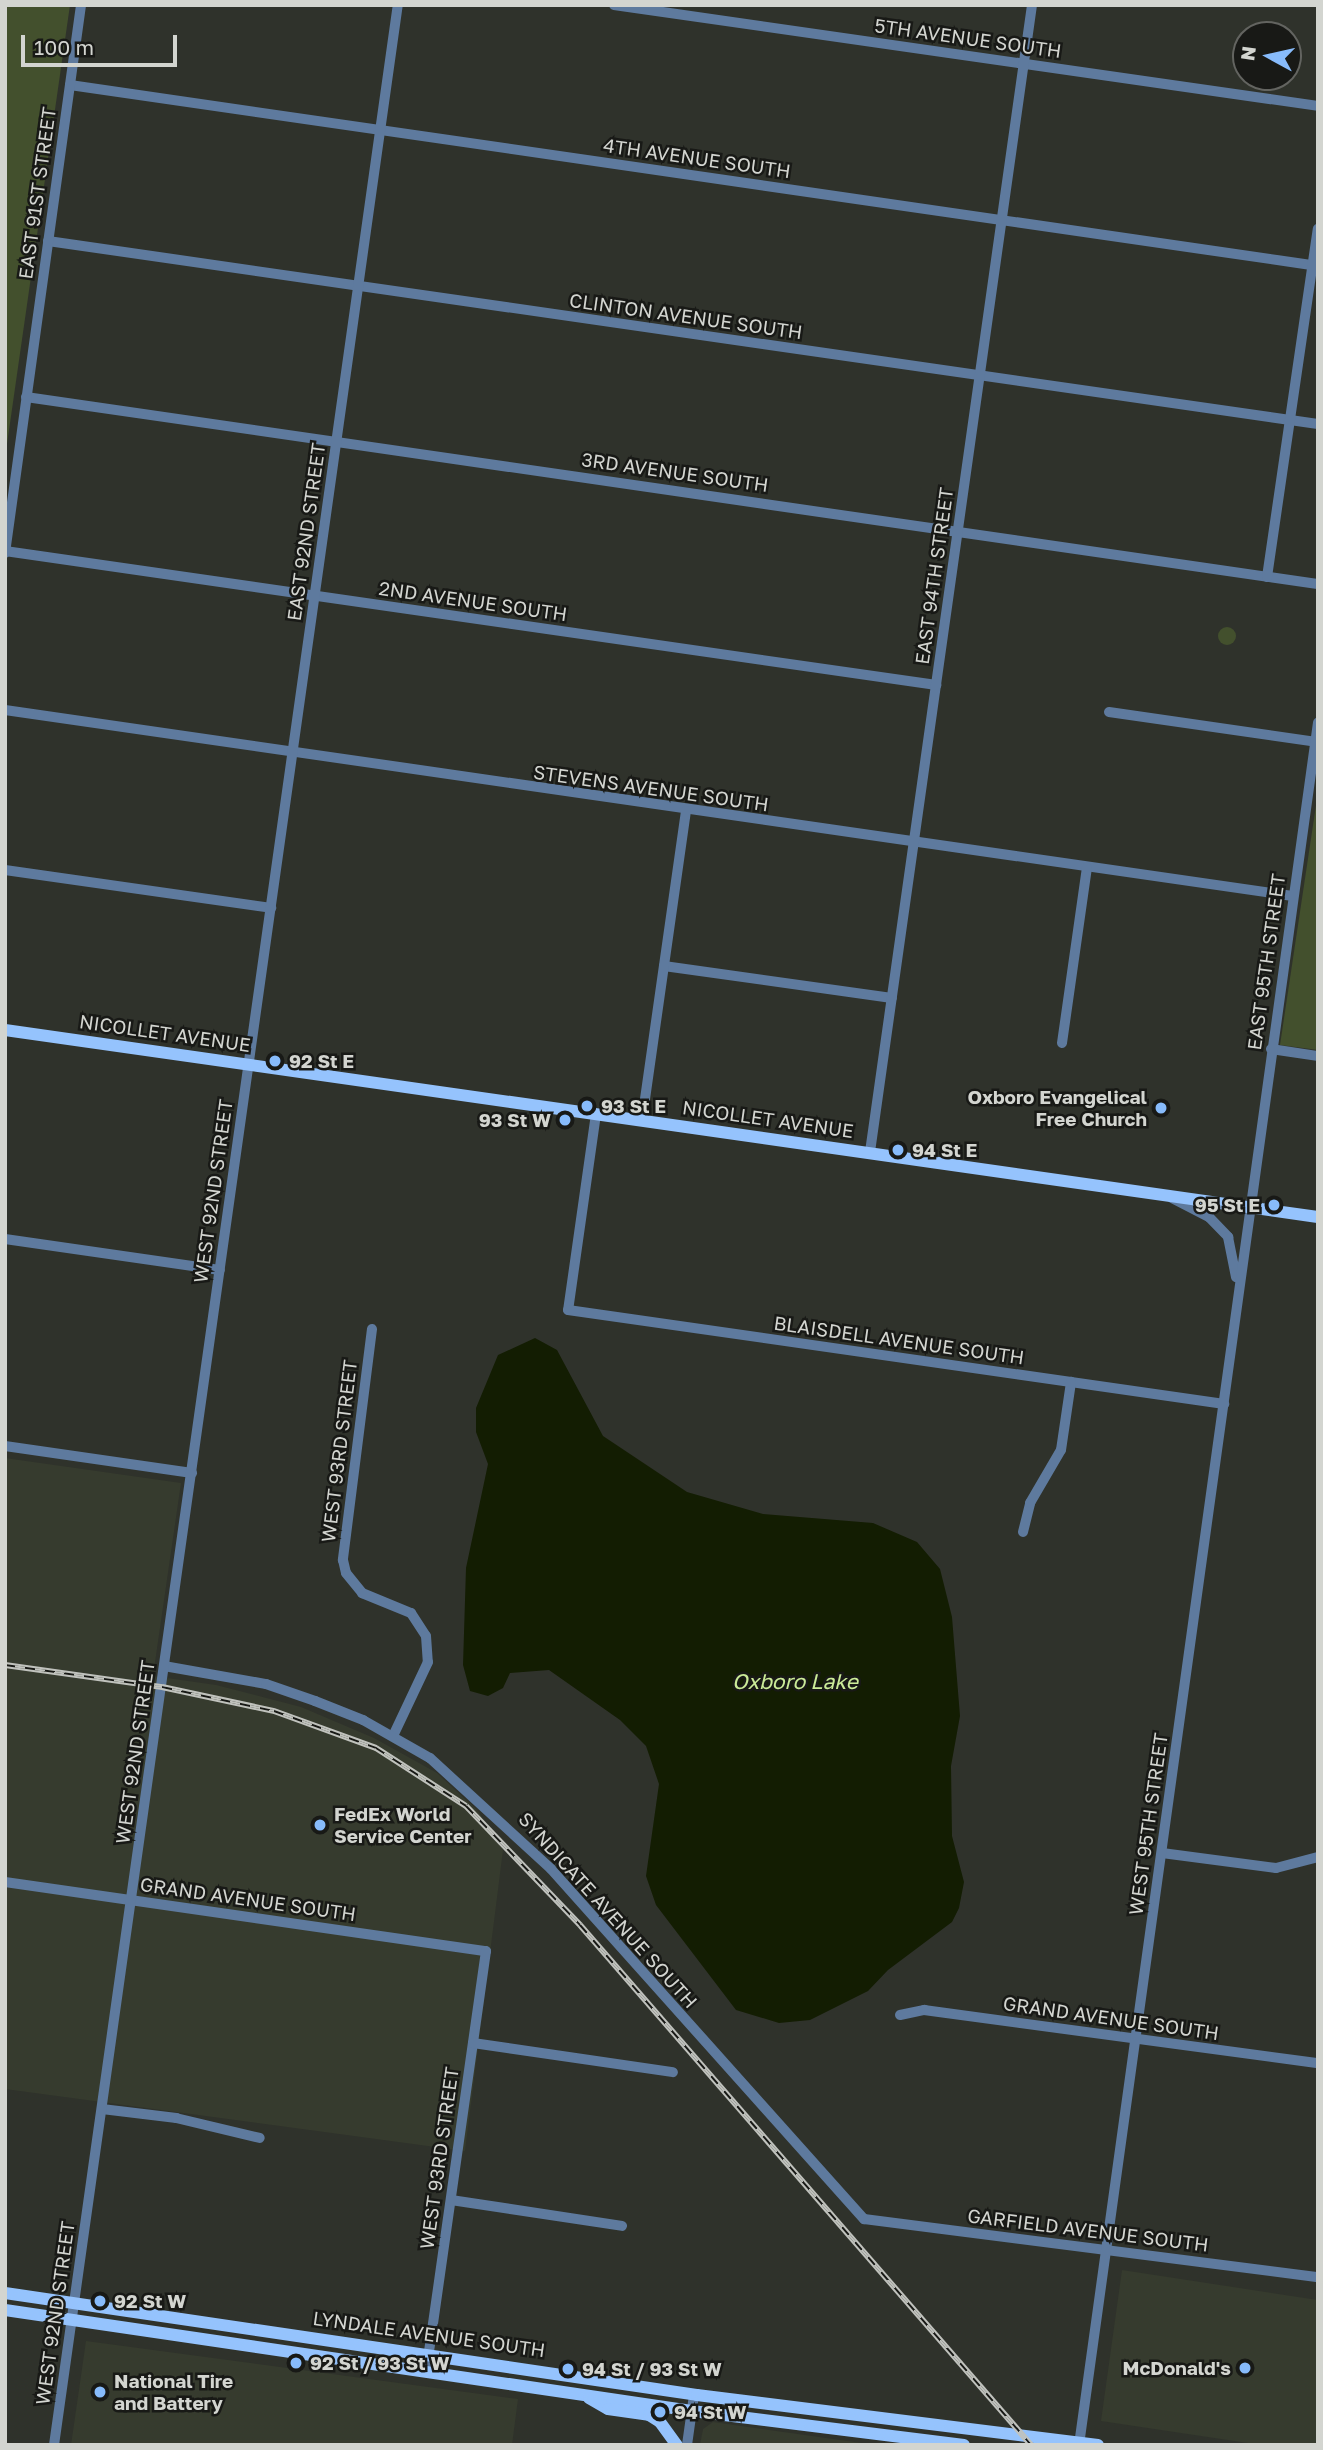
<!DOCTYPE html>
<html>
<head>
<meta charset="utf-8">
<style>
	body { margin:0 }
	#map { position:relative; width:1323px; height:2450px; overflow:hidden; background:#2f322b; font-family:"Golos Text",sans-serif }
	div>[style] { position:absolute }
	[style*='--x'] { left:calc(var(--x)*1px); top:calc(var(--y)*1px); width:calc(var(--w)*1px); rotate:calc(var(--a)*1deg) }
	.built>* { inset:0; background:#363b2e }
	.green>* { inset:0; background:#43502d }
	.round { border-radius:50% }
	.water>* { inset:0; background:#131d02 }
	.minor>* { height:10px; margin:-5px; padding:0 5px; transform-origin:5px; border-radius:5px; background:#5e7a9e }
	.major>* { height:12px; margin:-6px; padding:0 6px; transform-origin:6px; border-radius:6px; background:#95c3fd }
	.rail>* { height:6px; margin-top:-3px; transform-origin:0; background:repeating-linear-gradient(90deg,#181916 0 10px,#c0c2bd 0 20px); box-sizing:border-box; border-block:2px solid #c0c2bd }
	.dots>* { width:19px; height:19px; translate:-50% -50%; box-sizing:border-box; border:4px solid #181916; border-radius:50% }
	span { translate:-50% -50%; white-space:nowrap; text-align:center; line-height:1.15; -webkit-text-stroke:5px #181916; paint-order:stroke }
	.street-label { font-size:19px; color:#d3d5d0 }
	.poi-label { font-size:19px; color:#d3d5d0; font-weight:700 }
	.left { translate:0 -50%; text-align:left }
	.right { translate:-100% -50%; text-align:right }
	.water-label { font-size:21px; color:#cbeb98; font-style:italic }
	.frame { position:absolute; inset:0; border:7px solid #d3d5d0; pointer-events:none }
	.north { position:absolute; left:1232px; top:21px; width:70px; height:70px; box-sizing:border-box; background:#181916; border:2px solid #636460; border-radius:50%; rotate:278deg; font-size:19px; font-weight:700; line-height:28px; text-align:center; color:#d3d5d0 }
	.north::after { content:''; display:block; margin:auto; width:24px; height:32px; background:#87bbfb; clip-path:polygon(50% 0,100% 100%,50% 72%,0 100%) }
	.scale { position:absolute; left:21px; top:35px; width:156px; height:32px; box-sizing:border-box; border:4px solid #d3d5d0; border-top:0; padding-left:9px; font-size:21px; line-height:24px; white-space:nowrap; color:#d3d5d0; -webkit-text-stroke:5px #181916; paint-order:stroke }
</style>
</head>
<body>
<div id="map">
	<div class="built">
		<div style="clip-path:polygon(5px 1458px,181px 1483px,153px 1676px,216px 1685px,301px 1707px,374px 1738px,437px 1773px,478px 1811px,503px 1850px,465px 2151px,5px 2089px)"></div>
		<div style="clip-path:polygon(1122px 2270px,1318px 2300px,1318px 2445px,1261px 2445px,1101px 2421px)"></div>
		<div style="clip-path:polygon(86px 2341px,518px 2399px,512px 2445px,71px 2445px)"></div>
		<div style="clip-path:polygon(713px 2422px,876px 2445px,700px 2445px,703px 2429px)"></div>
	</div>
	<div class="green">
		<div style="clip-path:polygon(5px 5px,70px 5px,5px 458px)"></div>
		<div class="round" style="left:1218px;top:627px;width:18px;height:18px"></div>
		<div style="clip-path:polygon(1318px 792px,1318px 1050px,1280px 1045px)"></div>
	</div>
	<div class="water">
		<div style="clip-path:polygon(535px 1338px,557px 1350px,603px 1436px,687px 1492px,763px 1514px,873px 1523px,917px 1542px,940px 1569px,952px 1617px,960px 1716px,951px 1766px,952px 1836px,964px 1882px,959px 1908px,952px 1922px,888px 1970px,868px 1991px,810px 2020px,779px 2023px,736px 2010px,656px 1905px,646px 1876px,659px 1784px,646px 1746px,620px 1720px,549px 1670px,510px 1673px,503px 1688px,488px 1696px,470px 1691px,463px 1665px,466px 1568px,488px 1464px,476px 1432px,476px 1408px,498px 1355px)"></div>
	</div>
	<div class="minor">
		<div style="--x:614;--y:5;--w:711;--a:8.16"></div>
		<div style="--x:70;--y:85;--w:1261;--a:8.25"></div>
		<div style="--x:48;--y:241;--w:1283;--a:8.2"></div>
		<div style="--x:26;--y:397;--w:1305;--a:8.24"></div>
		<div style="--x:5;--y:551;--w:941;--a:8.19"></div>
		<div style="--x:5;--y:553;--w:553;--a:-82.1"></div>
		<div style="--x:1267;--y:577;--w:352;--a:-81.7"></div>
		<div style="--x:5;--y:710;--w:1301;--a:8.22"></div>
		<div style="--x:1109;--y:712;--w:211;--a:8.2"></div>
		<div style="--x:5;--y:870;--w:269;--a:8.1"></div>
		<div style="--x:664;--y:966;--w:230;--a:8"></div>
		<div style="--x:1062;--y:1043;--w:177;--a:-81.9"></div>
		<div style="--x:1271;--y:1049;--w:48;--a:8.5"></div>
		<div style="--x:596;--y:1114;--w:198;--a:98.1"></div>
		<div style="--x:568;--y:1310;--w:663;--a:8.15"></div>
		<div style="--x:642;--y:1120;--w:312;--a:-81.9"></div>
		<div style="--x:870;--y:1152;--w:1158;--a:-81.96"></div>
		<div style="--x:1172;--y:1198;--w:42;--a:27.2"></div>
		<div style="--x:1209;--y:1217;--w:28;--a:46"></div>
		<div style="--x:1228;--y:1237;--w:41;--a:78.7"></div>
		<div style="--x:5;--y:1239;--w:217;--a:8.2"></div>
		<div style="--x:372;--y:1329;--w:233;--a:97.2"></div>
		<div style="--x:343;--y:1560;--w:13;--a:77"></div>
		<div style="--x:346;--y:1573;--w:26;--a:51"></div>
		<div style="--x:362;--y:1593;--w:53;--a:22.2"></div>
		<div style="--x:411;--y:1613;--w:27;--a:57"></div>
		<div style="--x:426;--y:1636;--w:26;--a:86"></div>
		<div style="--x:428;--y:1662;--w:82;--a:115.3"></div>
		<div style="--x:5;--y:1446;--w:189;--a:8.2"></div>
		<div style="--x:1023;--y:1532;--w:30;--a:-76"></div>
		<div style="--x:1030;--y:1503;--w:61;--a:-59.7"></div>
		<div style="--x:1061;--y:1450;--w:69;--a:-81.6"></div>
		<div style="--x:164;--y:1666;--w:104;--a:10"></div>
		<div style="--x:266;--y:1684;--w:52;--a:19.1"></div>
		<div style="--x:315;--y:1701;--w:52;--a:21.6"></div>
		<div style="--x:363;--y:1720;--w:77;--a:29.6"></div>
		<div style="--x:430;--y:1758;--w:164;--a:42.5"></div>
		<div style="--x:551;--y:1869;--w:470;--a:48.2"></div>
		<div style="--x:864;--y:2219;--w:458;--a:7.3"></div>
		<div style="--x:1162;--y:1853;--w:115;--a:7.5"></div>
		<div style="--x:1276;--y:1868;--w:43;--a:-14.7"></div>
		<div style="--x:5;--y:1882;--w:486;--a:8.2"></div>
		<div style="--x:486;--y:1951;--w:423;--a:98.1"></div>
		<div style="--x:900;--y:2015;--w:25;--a:-12"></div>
		<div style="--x:924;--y:2010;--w:398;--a:7.7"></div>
		<div style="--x:473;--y:2043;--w:202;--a:8.3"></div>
		<div style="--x:102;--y:2109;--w:75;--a:6.9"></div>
		<div style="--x:176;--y:2118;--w:86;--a:13.4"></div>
		<div style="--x:451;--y:2200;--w:173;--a:8.6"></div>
		<div style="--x:54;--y:2445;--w:2464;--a:-81.98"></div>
		<div style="--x:687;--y:2445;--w:50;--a:-82"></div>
		<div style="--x:1079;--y:2445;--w:1739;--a:-82.1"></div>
	</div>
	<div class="major">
		<div style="--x:5;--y:1030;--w:1326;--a:8.11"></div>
		<div style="--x:5;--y:2293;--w:699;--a:8.38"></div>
		<div style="--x:697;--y:2395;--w:404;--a:7.1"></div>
		<div style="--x:5;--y:2310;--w:694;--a:8.36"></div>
		<div style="--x:692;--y:2411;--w:274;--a:7.1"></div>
		<div style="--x:589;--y:2398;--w:22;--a:30"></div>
		<div style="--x:608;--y:2409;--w:41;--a:8.3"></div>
		<div style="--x:649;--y:2415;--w:13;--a:32"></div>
		<div style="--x:660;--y:2422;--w:29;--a:54"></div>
	</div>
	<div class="rail">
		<div style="--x:5;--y:1665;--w:159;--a:8"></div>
		<div style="--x:162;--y:1687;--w:115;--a:12.1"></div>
		<div style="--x:274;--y:1711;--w:109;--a:19.9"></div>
		<div style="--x:376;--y:1748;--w:107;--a:32.8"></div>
		<div style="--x:466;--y:1806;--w:165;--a:46.2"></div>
		<div style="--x:580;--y:1925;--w:688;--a:49.06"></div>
	</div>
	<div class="dots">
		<div style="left:275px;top:1061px;background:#87bbfb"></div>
		<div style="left:587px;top:1106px;background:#87bbfb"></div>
		<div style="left:1161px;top:1108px;background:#87bbfb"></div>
		<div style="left:565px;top:1120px;background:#87bbfb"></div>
		<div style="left:898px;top:1150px;background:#87bbfb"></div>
		<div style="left:1274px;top:1205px;background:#87bbfb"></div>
		<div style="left:320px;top:1825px;background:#87bbfb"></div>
		<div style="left:100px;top:2301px;background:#87bbfb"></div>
		<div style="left:296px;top:2363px;background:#87bbfb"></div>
		<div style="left:1245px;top:2368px;background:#87bbfb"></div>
		<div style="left:568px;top:2369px;background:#87bbfb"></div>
		<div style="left:100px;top:2392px;background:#87bbfb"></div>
		<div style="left:660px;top:2412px;background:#87bbfb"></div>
	</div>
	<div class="street-label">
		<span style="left:968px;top:38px;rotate:8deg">5TH AVENUE SOUTH</span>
		<span style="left:697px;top:158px;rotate:8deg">4TH AVENUE SOUTH</span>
		<span style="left:37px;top:193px;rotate:-82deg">EAST 91ST STREET</span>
		<span style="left:686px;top:316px;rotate:8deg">CLINTON AVENUE SOUTH</span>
		<span style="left:675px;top:472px;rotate:8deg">3RD AVENUE SOUTH</span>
		<span style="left:306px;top:532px;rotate:-82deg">EAST 92ND STREET</span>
		<span style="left:934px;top:576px;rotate:-82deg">EAST 94TH STREET</span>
		<span style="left:473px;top:601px;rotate:8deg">2ND AVENUE SOUTH</span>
		<span style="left:651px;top:788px;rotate:8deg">STEVENS AVENUE SOUTH</span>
		<span style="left:1266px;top:962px;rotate:-82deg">EAST 95TH STREET</span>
		<span style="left:165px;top:1033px;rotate:8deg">NICOLLET AVENUE</span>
		<span style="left:768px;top:1119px;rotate:8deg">NICOLLET AVENUE</span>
		<span style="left:213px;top:1191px;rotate:-82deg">WEST 92ND STREET</span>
		<span style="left:899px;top:1340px;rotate:8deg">BLAISDELL AVENUE SOUTH</span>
		<span style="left:339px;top:1451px;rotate:-83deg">WEST 93RD STREET</span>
		<span style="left:135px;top:1752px;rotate:-82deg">WEST 92ND STREET</span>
		<span style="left:1148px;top:1824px;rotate:-82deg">WEST 95TH STREET</span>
		<span style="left:248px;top:1899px;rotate:8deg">GRAND AVENUE SOUTH</span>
		<span style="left:608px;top:1910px;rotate:48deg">SYNDICATE AVENUE SOUTH</span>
		<span style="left:1111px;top:2018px;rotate:8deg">GRAND AVENUE SOUTH</span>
		<span style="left:439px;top:2158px;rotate:-82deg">WEST 93RD STREET</span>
		<span style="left:1088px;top:2230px;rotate:7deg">GARFIELD AVENUE SOUTH</span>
		<span style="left:55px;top:2313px;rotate:-82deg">WEST 92ND STREET</span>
		<span style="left:429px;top:2334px;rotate:8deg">LYNDALE AVENUE SOUTH</span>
	</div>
	<div class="poi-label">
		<span class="left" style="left:289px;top:1061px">92 St E</span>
		<span class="right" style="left:1147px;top:1108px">Oxboro Evangelical<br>Free Church</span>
		<span class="left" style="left:601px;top:1106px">93 St E</span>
		<span class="right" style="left:551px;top:1120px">93 St W</span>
		<span class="left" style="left:912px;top:1150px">94 St E</span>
		<span class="right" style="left:1260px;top:1205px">95 St E</span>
		<span class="left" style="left:334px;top:1825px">FedEx World<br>Service Center</span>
		<span class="left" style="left:114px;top:2301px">92 St W</span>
		<span class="left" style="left:310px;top:2363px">92 St / 93 St W</span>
		<span class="right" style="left:1231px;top:2368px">McDonald's</span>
		<span class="left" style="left:582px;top:2369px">94 St / 93 St W</span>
		<span class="left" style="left:114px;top:2392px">National Tire<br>and Battery</span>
		<span class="left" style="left:674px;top:2412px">94 St W</span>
	</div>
	<div class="water-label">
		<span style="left:795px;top:1681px">Oxboro Lake</span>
	</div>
	<div class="frame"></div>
	<div class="north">N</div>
	<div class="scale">100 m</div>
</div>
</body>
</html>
